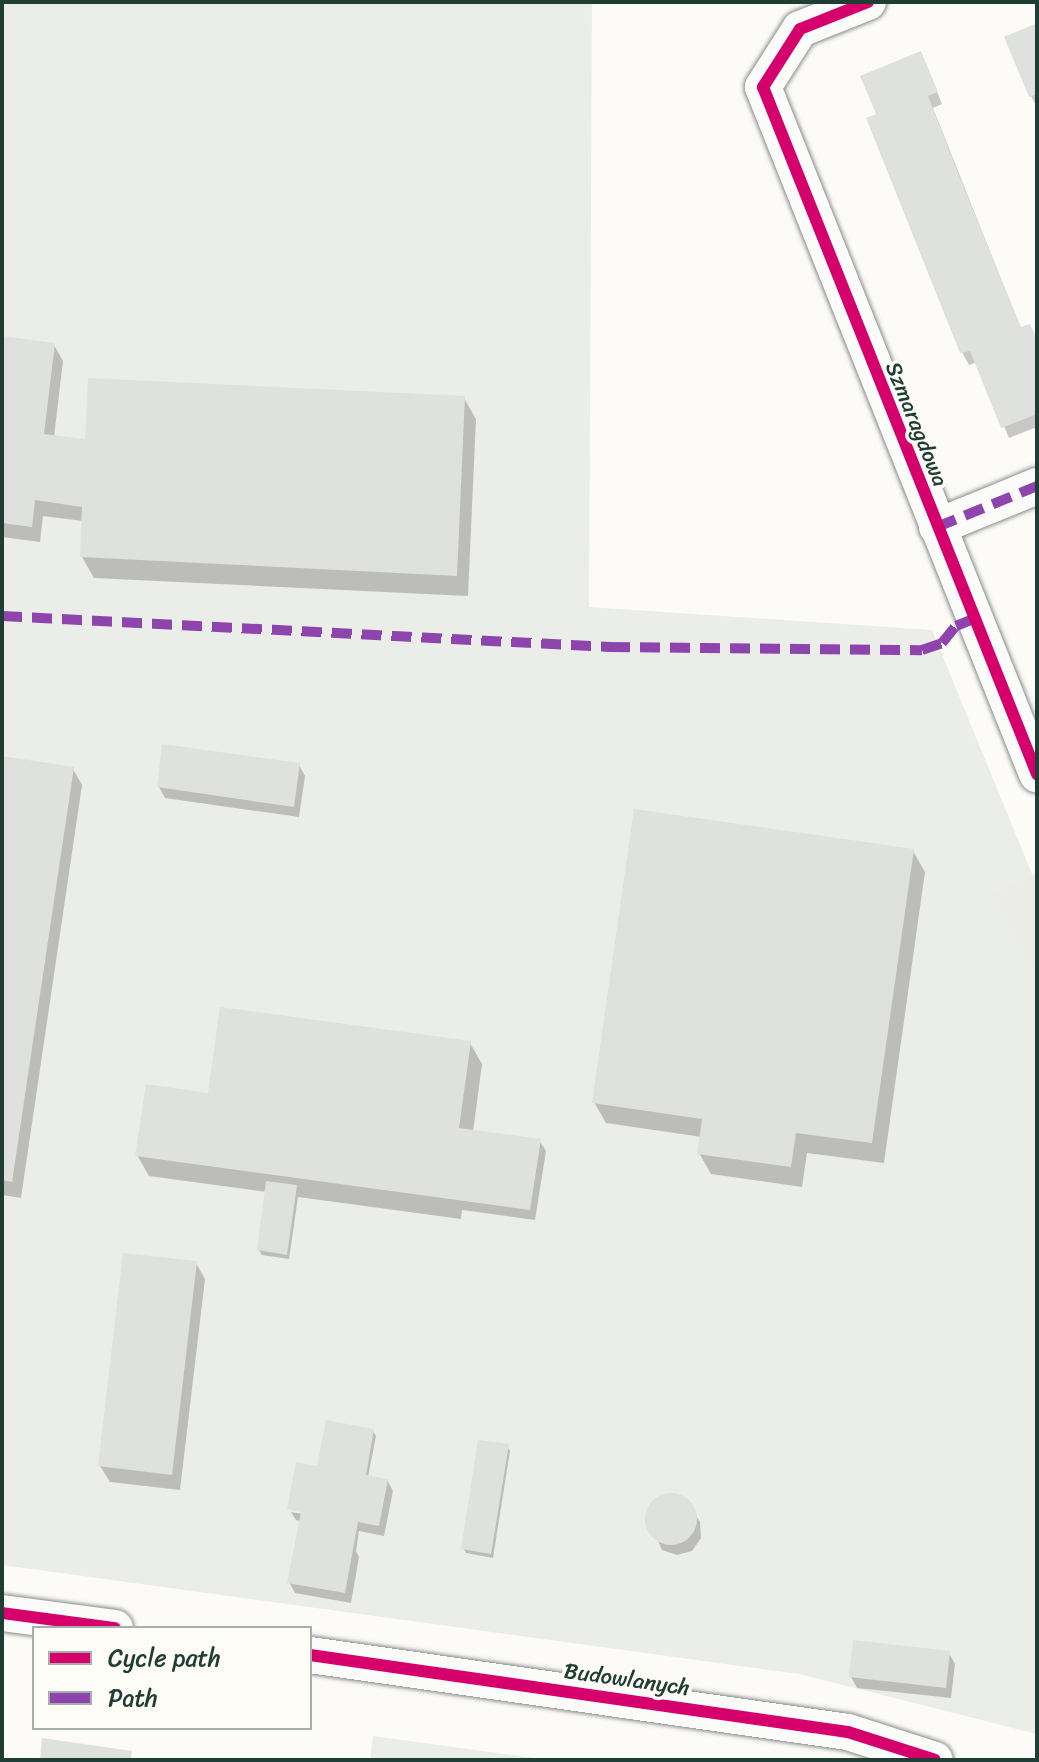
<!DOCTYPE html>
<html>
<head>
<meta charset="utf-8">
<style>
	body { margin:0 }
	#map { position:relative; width:1039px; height:1762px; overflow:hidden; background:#fcfbf8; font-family:Sriracha,sans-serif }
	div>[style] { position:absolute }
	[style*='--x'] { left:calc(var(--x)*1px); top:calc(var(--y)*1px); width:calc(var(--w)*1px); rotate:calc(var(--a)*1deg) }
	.built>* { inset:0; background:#ebede8 }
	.green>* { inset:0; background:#ebece8 }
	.shadow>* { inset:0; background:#0003 }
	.building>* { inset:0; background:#dfe1de }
	.round { border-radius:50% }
	.roads { filter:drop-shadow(0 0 2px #888d8a) drop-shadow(0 0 2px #888d8a) }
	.street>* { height:36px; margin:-18px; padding:0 18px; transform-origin:18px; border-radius:18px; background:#fbfbf9 }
	.quiet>* { height:10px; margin-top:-5px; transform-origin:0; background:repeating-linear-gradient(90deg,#8e44ad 0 20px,transparent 0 30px) }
	.cycleway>* { height:12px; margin:-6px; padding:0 6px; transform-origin:6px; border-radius:6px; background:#d6006c }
	span { translate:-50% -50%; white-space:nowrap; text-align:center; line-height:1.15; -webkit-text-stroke:7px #fdfcf7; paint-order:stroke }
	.street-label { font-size:22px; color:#1f3d34 }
	.frame { position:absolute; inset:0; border:4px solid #1f3d34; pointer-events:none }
	.legend { position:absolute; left:32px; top:1626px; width:280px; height:104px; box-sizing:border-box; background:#fdfcf7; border:2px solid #a4b0a9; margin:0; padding:10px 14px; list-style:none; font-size:24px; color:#1f3d34 }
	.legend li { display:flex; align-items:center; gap:16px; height:40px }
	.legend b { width:40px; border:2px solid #a4b0a9 }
</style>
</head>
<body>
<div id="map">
	<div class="built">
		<div style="clip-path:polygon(2px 2px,592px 2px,589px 607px,932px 630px,1037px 886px,1037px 1734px,799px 1674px,2px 1565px)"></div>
		<div style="clip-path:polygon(373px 1736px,549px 1760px,370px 1760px)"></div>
	</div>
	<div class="green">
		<div style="clip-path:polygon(1037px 873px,1037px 978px,993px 895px)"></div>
	</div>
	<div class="shadow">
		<div style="clip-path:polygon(1037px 25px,1037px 107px,1031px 96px)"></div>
		<div style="clip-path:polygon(926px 64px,942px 104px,933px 108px,964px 186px,1021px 329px,1030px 326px,1037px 340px,1037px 427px,1009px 438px,977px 362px,969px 365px,963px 354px,869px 120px,878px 116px)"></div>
		<div style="clip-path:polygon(2px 338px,54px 345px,63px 361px,54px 437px,87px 442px,464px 398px,476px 419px,468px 596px,94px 578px,82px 557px,83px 521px,43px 516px,40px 542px,2px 537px)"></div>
		<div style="clip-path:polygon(2px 758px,73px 769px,82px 785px,21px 1198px,2px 1195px)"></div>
		<div style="clip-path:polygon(299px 765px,305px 776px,299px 817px,165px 798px,159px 787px)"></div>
		<div style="clip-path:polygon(913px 851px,925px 872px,884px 1163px,807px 1153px,802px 1187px,711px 1174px,699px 1153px,702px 1137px,606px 1123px,594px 1102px)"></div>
		<div style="clip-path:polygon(470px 1043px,482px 1064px,473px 1132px,539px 1140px,546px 1151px,535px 1220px,462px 1210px,461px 1219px,298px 1197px,289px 1259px,262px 1255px,259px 1250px,267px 1192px,149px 1176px,137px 1155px,210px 1095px)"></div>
		<div style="clip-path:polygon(196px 1263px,205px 1279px,180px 1490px,110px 1482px,100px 1466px)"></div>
		<div style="clip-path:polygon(373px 1431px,376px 1436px,368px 1477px,387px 1480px,393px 1491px,384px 1536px,359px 1531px,356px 1551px,359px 1557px,351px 1603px,295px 1593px,289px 1582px,302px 1521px,296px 1520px,291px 1512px,320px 1517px,319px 1468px)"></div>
		<div style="clip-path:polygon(507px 1446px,510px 1451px,493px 1558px,466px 1553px,463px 1548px)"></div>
		<div style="clip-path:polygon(675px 1496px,693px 1511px,700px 1522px,701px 1538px,692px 1551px,677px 1555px,662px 1550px,647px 1516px,660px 1498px)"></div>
		<div style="clip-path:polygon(949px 1653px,955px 1664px,951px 1698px,857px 1688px,851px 1677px)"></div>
	</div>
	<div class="building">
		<div style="clip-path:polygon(1037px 23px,1037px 94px,1029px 97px,1004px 37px)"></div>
		<div style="clip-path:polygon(921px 51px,938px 92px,928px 96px,958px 173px,1021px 327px,1030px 324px,1037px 340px,1037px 414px,1001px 428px,970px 351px,960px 353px,866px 118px,876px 114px,860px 76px)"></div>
		<div style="clip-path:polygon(2px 336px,55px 343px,44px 434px,85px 439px,88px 378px,465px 396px,457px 576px,80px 557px,82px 507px,35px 500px,32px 527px,2px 523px)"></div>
		<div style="clip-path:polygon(162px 744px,300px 763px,294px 807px,157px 787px)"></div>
		<div style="clip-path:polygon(2px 756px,74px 767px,12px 1182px,2px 1180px)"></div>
		<div style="clip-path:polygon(634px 809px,914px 849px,872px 1143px,796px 1133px,791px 1167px,697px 1154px,702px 1119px,592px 1103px)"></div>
		<div style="clip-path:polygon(220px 1007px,471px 1041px,459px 1128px,541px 1139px,530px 1210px,135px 1156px,146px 1084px,208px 1093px)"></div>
		<div style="clip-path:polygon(266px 1181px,297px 1185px,287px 1255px,257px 1250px)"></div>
		<div style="clip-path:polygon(123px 1253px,197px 1261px,172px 1475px,98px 1466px)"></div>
		<div style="clip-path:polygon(326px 1420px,374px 1429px,366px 1475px,388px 1479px,379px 1526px,358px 1522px,345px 1593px,287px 1583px,301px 1512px,287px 1509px,296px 1462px,317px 1466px)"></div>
		<div style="clip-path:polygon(478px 1440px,509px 1444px,491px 1554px,461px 1549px)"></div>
		<div class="round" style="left:645px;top:1493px;width:52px;height:52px"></div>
		<div style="clip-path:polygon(853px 1640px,950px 1651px,946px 1688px,849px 1677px)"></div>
		<div style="clip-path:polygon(42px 1738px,132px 1751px,131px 1760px,40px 1760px)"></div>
	</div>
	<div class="roads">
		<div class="street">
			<div style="--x:868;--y:2;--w:73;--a:158.3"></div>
			<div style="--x:800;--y:29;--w:69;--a:122.5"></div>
			<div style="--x:763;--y:87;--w:740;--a:68.26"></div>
			<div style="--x:937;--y:527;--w:108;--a:-22.3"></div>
			<div style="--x:2;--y:1613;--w:114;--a:7.6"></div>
			<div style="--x:310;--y:1655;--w:543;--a:8.15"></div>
			<div style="--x:848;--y:1732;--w:91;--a:17.8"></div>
		</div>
	</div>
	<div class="quiet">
		<div style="--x:937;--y:527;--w:108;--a:-22.3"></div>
		<div style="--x:2;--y:616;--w:609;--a:2.92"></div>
		<div style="--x:610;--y:647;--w:312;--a:0.6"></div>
		<div style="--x:922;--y:650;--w:21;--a:-19"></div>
		<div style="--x:942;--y:643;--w:22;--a:-51"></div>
		<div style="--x:956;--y:626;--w:18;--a:-22"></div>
	</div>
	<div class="cycleway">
		<div style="--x:868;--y:2;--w:73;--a:158.3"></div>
		<div style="--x:800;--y:29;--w:69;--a:122.5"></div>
		<div style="--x:763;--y:87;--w:740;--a:68.26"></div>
		<div style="--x:2;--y:1613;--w:114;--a:7.6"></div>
		<div style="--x:310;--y:1655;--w:543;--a:8.15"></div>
		<div style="--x:848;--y:1732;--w:91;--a:17.8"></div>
	</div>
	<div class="street-label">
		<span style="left:917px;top:424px;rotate:68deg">Szmaragdowa</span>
		<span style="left:627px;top:1679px;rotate:8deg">Budowlanych</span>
	</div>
	<div class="frame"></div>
	<ul class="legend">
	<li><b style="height:10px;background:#d6006c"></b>Cycle path</li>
	<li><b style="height:10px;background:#8e44ad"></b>Path</li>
	</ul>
</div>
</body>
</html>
